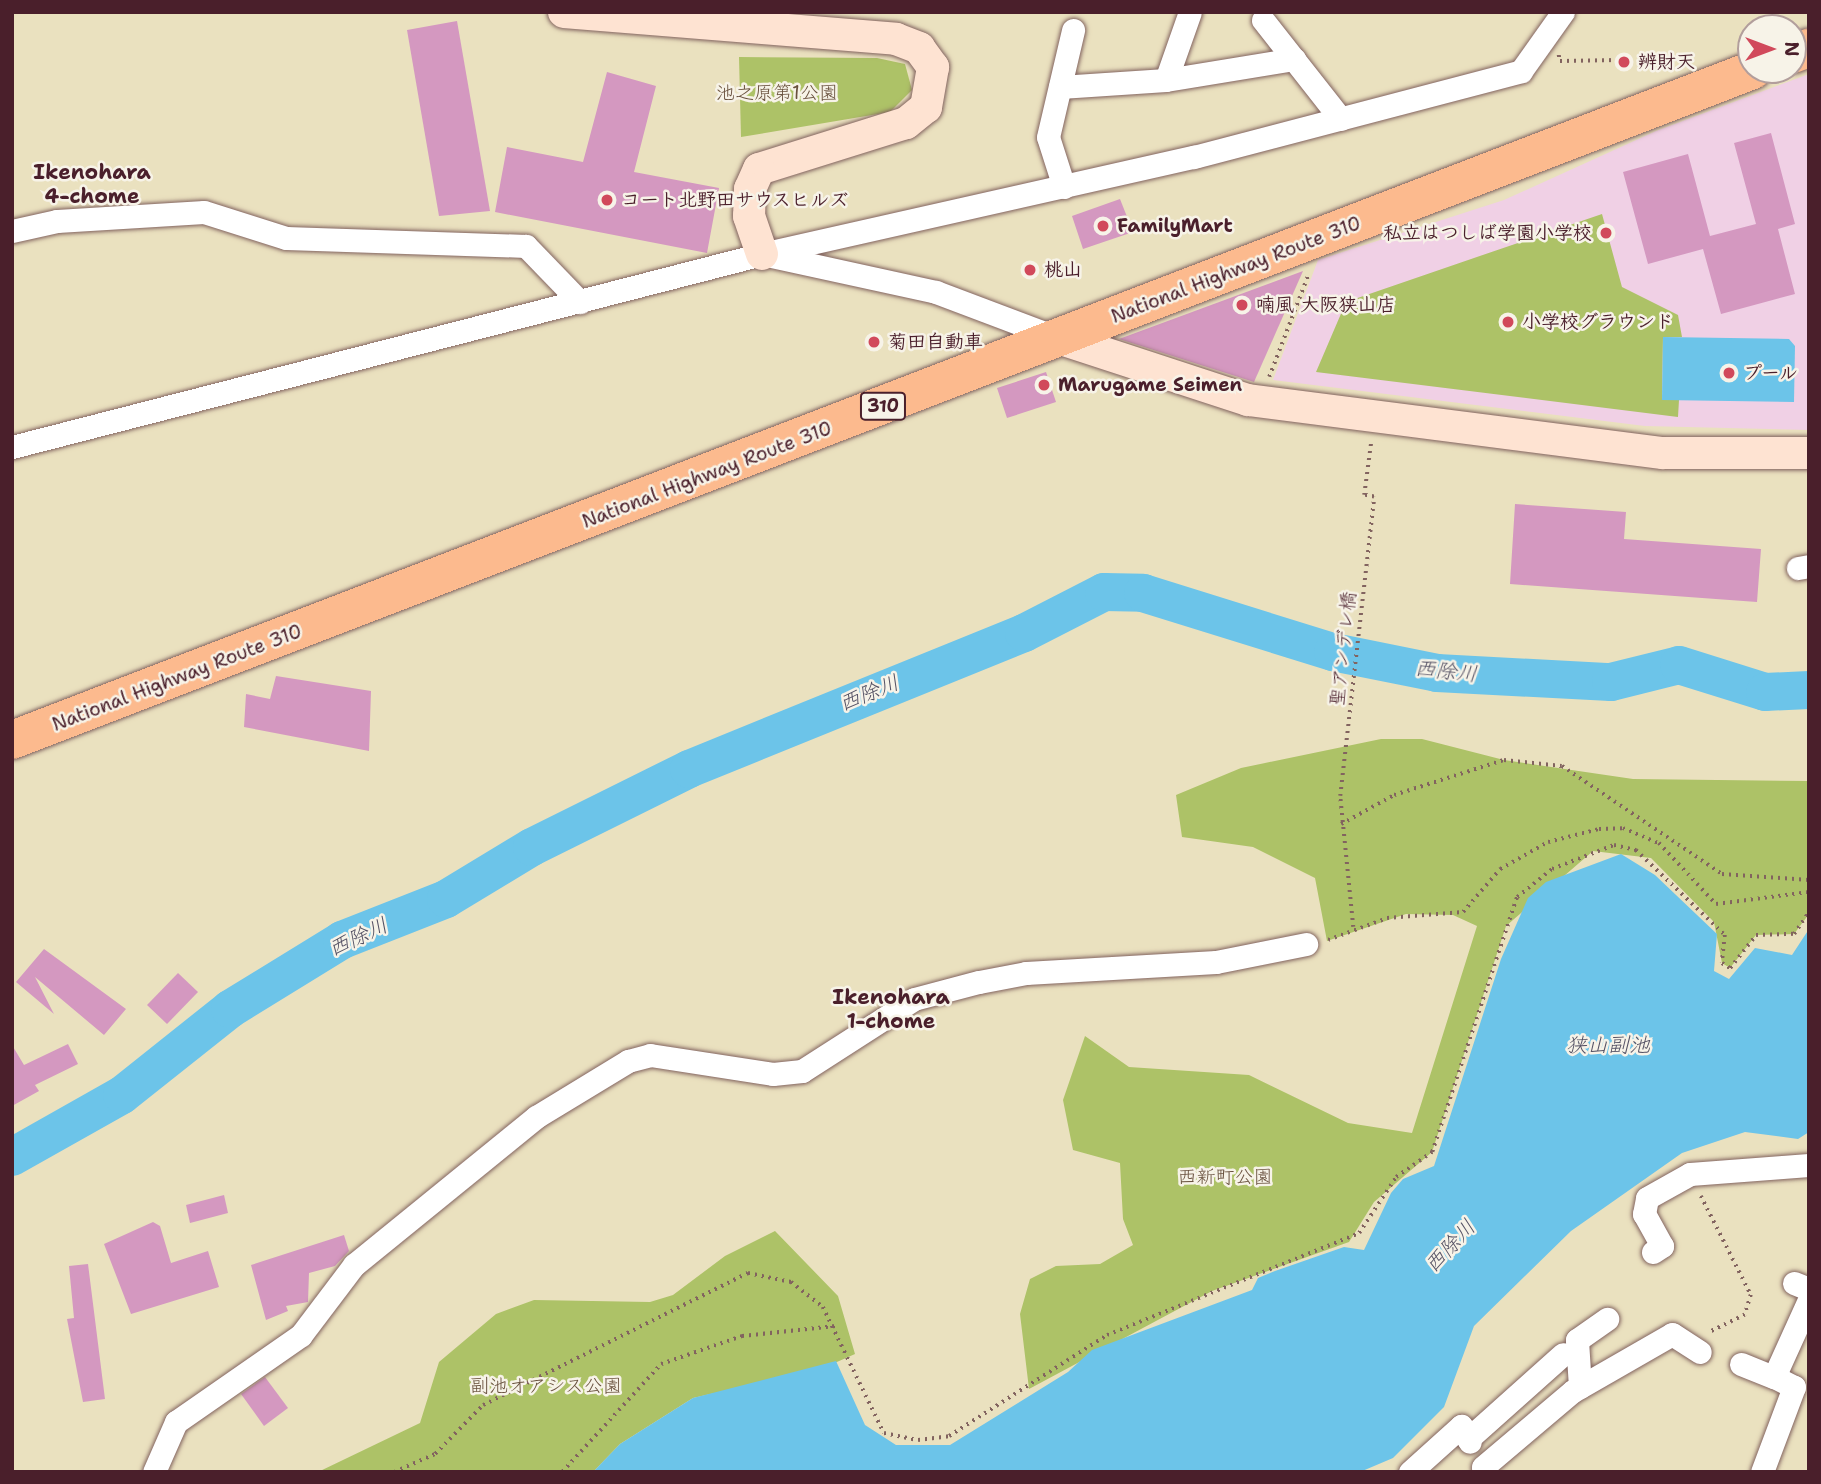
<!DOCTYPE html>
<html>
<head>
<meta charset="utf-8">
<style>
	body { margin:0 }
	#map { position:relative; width:1821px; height:1484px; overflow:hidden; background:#eae1bf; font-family:"Shantell Sans","Klee One",sans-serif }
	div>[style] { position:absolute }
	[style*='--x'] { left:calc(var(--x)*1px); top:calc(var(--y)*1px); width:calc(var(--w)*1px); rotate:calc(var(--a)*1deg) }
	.built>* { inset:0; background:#f0d0e5 }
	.green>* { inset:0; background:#adc267 }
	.water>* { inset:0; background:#6cc4e9 }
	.river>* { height:38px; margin:-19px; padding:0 19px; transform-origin:19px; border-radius:19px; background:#6cc4e9 }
	.building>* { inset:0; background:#d498c0 }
	.path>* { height:3.5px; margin-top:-1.75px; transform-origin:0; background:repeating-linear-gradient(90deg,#82635f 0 2px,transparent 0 7px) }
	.roads { filter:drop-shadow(0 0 2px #82635f) drop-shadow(0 0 2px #82635f) }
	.street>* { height:23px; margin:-11.5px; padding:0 11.5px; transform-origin:11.5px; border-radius:11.5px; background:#fff }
	.secondary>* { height:32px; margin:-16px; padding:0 16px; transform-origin:16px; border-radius:16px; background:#fee3d2 }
	.highway>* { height:38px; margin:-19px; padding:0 19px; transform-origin:19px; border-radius:19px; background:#fcba8e }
	.dots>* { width:19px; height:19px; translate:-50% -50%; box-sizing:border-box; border:4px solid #f7f3e8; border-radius:50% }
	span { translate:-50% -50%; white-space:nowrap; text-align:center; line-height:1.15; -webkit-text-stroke:5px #f7f3e8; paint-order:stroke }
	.shield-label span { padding:2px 5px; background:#f7f3e8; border:2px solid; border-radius:5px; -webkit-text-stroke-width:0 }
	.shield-label { font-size:18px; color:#4a1f2b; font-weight:700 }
	.poi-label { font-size:19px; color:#4a1f2b; font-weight:700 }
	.left { translate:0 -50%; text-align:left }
	.right { translate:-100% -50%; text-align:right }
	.park-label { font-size:19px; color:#68503d }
	.street-label { font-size:19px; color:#4a1f2b }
	.neighbourhood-label { font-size:21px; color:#4a1f2b; font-weight:700 }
	.water-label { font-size:21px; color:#545164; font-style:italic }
	.frame { position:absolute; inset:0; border:14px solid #4a1f2b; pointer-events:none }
	.north { position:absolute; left:1737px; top:14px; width:70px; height:70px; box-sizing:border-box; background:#f7f3e8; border:2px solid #b29e9c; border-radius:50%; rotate:90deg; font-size:19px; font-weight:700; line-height:28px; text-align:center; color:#4a1f2b }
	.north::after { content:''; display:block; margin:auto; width:24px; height:32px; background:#d1495b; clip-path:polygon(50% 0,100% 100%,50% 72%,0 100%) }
</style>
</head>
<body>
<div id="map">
	<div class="built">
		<div style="clip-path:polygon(1809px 74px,1809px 430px,1645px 426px,1273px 380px,1318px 260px,1504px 200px,1656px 131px)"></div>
	</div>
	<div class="green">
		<div style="clip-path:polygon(739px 57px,877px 58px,905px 64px,912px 90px,890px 112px,741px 137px)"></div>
		<div style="clip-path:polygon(1602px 214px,1622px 287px,1678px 315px,1682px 337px,1663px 337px,1662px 400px,1679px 400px,1678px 417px,1316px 372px,1346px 302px)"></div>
		<div style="clip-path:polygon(1381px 739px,1422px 739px,1504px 760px,1633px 779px,1809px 781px,1809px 914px,1794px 934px,1756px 935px,1730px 968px,1722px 963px,1714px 922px,1651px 858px,1593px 851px,1506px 926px,1432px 1152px,1374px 1202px,1349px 1242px,1212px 1291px,1029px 1389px,1020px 1314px,1030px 1279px,1056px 1266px,1100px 1264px,1133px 1245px,1123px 1219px,1120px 1163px,1073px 1150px,1063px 1100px,1085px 1036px,1129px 1067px,1249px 1075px,1348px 1123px,1412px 1133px,1477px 926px,1453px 915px,1406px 914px,1327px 941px,1315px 878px,1253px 847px,1182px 837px,1176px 795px,1241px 768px)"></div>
		<div style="clip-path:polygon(775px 1231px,838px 1296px,855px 1354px,821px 1369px,693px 1398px,620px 1444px,593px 1472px,318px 1472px,420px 1423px,439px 1362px,496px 1314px,534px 1300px,650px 1302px,673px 1295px,725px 1256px)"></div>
	</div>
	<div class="water">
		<div style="clip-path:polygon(1663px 337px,1789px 339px,1795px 346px,1794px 402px,1662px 400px)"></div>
		<div style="clip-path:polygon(1621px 854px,1655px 875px,1717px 934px,1714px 971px,1729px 979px,1755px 948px,1792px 955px,1809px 929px,1809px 1132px,1798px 1139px,1745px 1132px,1682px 1153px,1571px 1231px,1474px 1326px,1444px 1407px,1393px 1458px,1360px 1472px,593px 1472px,620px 1444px,693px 1398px,836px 1361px,865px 1425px,896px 1445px,950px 1445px,1068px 1372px,1092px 1350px,1252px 1290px,1258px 1278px,1275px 1271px,1344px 1247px,1364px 1250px,1391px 1193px,1403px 1179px,1434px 1166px,1501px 959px,1528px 898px,1546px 882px)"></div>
	</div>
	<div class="river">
		<div style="--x:12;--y:1157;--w:126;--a:-29.4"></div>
		<div style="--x:122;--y:1095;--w:138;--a:-38.5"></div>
		<div style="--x:230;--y:1009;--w:132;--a:-31.6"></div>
		<div style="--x:342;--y:940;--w:112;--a:-21.5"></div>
		<div style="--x:446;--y:899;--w:100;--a:-31.2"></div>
		<div style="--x:532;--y:847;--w:175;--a:-26.4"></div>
		<div style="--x:689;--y:769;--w:362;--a:-22.1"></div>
		<div style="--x:1024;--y:633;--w:90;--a:-27.1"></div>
		<div style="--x:1104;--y:592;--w:39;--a:1"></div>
		<div style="--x:1143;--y:593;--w:199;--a:17.3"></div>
		<div style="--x:1333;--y:652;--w:106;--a:11.4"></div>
		<div style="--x:1437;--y:673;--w:174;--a:3"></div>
		<div style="--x:1611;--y:682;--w:70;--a:-14"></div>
		<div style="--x:1679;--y:665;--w:90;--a:17.4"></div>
		<div style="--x:1765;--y:692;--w:44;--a:-2.6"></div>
	</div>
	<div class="building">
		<div style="clip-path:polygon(457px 21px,490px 211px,439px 216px,407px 30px)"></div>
		<div style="clip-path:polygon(607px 72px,656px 86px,634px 172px,719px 188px,707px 253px,495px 212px,507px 147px,583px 162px)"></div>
		<div style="clip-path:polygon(1771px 133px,1795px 224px,1778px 229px,1795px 294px,1721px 314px,1703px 249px,1648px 264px,1623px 172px,1688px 154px,1710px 236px,1756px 224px,1734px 143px)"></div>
		<div style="clip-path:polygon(1120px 199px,1133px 232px,1083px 249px,1072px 216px)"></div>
		<div style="clip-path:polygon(1303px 271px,1254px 382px,1119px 339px)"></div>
		<div style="clip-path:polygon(1046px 372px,1056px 402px,1007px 418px,997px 388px)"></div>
		<div style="clip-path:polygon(1515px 504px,1626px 512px,1624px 539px,1761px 549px,1757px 602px,1510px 584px)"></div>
		<div style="clip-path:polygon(276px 676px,371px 691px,369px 751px,244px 727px,246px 694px,270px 699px)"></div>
		<div style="clip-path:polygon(44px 949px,126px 1009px,104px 1035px,35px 977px,54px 1014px,16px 982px)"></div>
		<div style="clip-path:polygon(178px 973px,198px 992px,167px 1024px,147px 1005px)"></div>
		<div style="clip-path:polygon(68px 1044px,78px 1064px,35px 1085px,39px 1091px,12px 1106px,12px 1045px,24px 1065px)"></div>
		<div style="clip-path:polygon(224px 1195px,228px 1213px,190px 1223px,186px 1205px)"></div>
		<div style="clip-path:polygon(153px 1222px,160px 1226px,171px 1263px,208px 1251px,219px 1287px,131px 1314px,104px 1244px)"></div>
		<div style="clip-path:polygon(344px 1235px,349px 1251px,335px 1266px,309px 1273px,308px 1302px,286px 1306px,288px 1311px,266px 1320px,251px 1265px)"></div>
		<div style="clip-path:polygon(88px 1264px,105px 1399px,83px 1402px,67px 1319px,74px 1318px,69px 1266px)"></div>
		<div style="clip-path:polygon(265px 1377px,288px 1408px,264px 1426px,241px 1394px)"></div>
	</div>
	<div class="path">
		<div style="--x:1559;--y:55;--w:6;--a:81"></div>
		<div style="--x:1560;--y:61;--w:59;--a:-1"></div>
		<div style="--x:1269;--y:377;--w:111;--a:-69"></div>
		<div style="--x:1341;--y:824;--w:60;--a:-28.7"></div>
		<div style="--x:1394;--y:795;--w:115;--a:-17.7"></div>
		<div style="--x:1504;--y:760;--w:58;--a:5.9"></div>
		<div style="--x:1562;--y:766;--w:193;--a:34"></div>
		<div style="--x:1722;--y:874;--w:87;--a:3.9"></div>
		<div style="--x:1353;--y:927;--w:132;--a:-95.7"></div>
		<div style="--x:1340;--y:796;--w:301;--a:-83.5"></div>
		<div style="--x:1374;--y:497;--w:10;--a:-169"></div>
		<div style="--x:1364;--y:495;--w:53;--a:-82.5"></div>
		<div style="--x:1328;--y:940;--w:63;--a:-20.4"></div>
		<div style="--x:1387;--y:918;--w:76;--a:-4.5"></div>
		<div style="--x:1463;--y:912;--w:57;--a:-49.3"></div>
		<div style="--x:1500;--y:869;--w:55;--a:-29.4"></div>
		<div style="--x:1548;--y:842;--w:53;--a:-14.3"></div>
		<div style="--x:1599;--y:829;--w:24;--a:-2"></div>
		<div style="--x:1623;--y:828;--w:39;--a:23"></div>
		<div style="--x:1659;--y:843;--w:83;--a:46.9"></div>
		<div style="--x:1716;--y:904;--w:94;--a:-7.4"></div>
		<div style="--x:1701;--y:1196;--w:111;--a:63.2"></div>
		<div style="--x:1751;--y:1295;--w:21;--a:107"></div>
		<div style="--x:1745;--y:1315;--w:39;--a:154"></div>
		<div style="--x:394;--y:1472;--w:45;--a:-23.7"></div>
		<div style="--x:435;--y:1454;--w:69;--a:-45.6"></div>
		<div style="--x:483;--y:1405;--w:296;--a:-26.5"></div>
		<div style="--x:748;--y:1273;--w:44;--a:11.8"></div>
		<div style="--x:791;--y:1282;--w:41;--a:38"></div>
		<div style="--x:823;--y:1307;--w:140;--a:64.2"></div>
		<div style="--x:884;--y:1433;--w:35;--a:12"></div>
		<div style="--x:918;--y:1440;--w:31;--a:-7"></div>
		<div style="--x:949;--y:1436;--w:188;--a:-32.6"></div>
		<div style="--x:1107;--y:1335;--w:272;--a:-22"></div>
		<div style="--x:1359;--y:1233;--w:67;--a:-56.5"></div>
		<div style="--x:1396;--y:1177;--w:44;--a:-34.8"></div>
		<div style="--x:1432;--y:1152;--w:269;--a:-71.6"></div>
		<div style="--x:1517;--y:897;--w:45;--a:-38.7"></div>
		<div style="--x:1552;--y:869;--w:66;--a:-21.2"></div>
		<div style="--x:1614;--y:845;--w:23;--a:13"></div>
		<div style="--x:1636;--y:850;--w:123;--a:43.7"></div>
		<div style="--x:1725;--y:935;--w:28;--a:96"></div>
		<div style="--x:1722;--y:963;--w:9;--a:32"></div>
		<div style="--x:1730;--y:968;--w:42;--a:-51.8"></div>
		<div style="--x:1756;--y:935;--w:38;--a:-2"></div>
		<div style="--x:1794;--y:934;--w:27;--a:-56"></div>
		<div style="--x:562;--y:1472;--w:147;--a:-47.5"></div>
		<div style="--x:661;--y:1364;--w:86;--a:-19.1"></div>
		<div style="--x:742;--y:1336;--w:94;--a:-6.1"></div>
	</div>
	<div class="roads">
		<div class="street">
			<div style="--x:1263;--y:20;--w:126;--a:51.8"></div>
			<div style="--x:1166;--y:80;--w:72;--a:-70.6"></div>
			<div style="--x:1060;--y:87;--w:106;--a:-3.8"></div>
			<div style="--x:1166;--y:80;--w:130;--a:-9.3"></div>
			<div style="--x:1064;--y:187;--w:52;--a:-107.7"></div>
			<div style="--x:1048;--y:137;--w:110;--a:-76.8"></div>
			<div style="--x:12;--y:231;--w:46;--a:-12.5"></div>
			<div style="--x:57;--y:221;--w:147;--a:-3.5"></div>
			<div style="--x:204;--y:212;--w:86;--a:17.6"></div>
			<div style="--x:286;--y:238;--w:240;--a:1.9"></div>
			<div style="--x:526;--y:246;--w:78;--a:46"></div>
			<div style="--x:771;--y:252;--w:434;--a:-12.7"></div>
			<div style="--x:1194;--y:157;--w:338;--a:-14.7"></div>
			<div style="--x:1521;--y:71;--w:72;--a:-54.6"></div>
			<div style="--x:12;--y:447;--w:774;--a:-14.43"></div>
			<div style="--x:762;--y:254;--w:178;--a:12.3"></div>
			<div style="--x:936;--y:292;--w:130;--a:20.7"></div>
			<div style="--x:1798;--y:568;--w:11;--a:-10"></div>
			<div style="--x:1653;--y:1252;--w:11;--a:-34"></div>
			<div style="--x:1662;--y:1246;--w:37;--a:-119"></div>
			<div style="--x:1644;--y:1214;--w:16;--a:-79"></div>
			<div style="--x:1647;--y:1198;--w:49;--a:-29.2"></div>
			<div style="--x:1690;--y:1174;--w:119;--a:-4.3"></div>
			<div style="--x:1794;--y:1283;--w:16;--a:22"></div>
			<div style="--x:1741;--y:1364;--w:35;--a:22"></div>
			<div style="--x:1580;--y:1387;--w:47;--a:-93.7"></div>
			<div style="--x:1577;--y:1340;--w:37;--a:-35"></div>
			<div style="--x:1468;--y:1439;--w:127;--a:-41.8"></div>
			<div style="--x:154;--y:1472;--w:55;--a:-66.3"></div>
			<div style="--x:176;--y:1422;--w:152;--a:-34.8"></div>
			<div style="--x:301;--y:1335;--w:88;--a:-52.9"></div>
			<div style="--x:354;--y:1265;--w:235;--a:-39.1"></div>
			<div style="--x:536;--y:1117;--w:108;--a:-31.3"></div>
			<div style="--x:628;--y:1061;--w:23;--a:-15"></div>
			<div style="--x:650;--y:1055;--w:124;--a:8.8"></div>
			<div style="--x:773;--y:1074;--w:29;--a:-6"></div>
			<div style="--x:802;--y:1071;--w:133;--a:-32.7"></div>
			<div style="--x:914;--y:999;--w:67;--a:-14.7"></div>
			<div style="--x:979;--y:982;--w:48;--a:-10.8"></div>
			<div style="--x:1026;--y:973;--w:190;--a:-3.3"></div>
			<div style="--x:1216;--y:962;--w:92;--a:-11.3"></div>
			<div style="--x:1410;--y:1472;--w:69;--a:-42"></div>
			<div style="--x:1461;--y:1426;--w:18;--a:61"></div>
			<div style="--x:1485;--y:1472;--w:5;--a:-112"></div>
			<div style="--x:1483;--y:1467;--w:118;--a:-40.2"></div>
			<div style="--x:1573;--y:1391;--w:114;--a:-29.9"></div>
			<div style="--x:1672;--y:1334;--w:33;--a:33"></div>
			<div style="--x:1762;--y:1472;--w:91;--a:-69.4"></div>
			<div style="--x:1794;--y:1387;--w:22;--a:-153"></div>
			<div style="--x:1774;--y:1377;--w:85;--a:-65.6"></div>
		</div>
		<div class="secondary">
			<div style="--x:564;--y:12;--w:333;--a:4.6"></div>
			<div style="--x:896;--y:39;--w:25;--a:21"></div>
			<div style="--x:919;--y:48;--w:24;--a:54"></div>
			<div style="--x:933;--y:67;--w:41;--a:99.9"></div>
			<div style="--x:926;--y:107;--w:26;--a:141"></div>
			<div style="--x:906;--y:123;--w:154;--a:162.6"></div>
			<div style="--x:759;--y:169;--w:22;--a:114"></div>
			<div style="--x:750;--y:189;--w:27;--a:92"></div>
			<div style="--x:749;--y:216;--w:40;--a:71.1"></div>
			<div style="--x:1058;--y:338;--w:200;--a:18.1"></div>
			<div style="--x:1248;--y:400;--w:418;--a:7.3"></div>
			<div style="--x:1663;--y:453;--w:146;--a:0"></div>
		</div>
		<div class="highway">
			<div style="--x:1793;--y:54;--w:17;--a:-21"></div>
			<div style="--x:12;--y:740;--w:1865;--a:-21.05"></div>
		</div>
	</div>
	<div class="dots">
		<div style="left:1624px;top:62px;background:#d1495b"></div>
		<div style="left:607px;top:200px;background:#d1495b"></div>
		<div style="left:1103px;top:226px;background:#d1495b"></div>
		<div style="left:1606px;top:233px;background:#d1495b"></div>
		<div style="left:1030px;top:270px;background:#d1495b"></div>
		<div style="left:1242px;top:305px;background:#d1495b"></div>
		<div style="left:1508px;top:322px;background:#d1495b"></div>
		<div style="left:874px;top:342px;background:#d1495b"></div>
		<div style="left:1729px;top:373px;background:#d1495b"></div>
		<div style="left:1044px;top:385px;background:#d1495b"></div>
	</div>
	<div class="shield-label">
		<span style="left:883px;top:406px">310</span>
	</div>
	<div class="poi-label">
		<span class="left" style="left:1638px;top:62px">辨財天</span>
		<span class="left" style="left:621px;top:200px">コート北野田サウスヒルズ</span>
		<span class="left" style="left:1117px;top:226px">FamilyMart</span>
		<span class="right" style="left:1592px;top:233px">私立はつしば学園小学校</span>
		<span class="left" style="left:1044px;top:270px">桃山</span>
		<span class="left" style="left:1256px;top:305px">喃風 大阪狭山店</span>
		<span class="left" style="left:1522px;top:322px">小学校グラウンド</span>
		<span class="left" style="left:888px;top:342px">菊田自動車</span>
		<span class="left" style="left:1743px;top:373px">プール</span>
		<span class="left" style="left:1058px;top:385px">Marugame Seimen</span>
	</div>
	<div class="park-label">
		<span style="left:777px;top:93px">池之原第1公園</span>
		<span style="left:1225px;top:1177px">西新町公園</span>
		<span style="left:546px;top:1386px">副池オアシス公園</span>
	</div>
	<div class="street-label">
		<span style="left:1236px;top:270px;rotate:-21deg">National Highway Route 310</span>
		<span style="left:707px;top:475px;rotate:-21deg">National Highway Route 310</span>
		<span style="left:1343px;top:649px;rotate:-84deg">聖アンデレ橋</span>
		<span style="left:177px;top:678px;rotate:-21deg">National Highway Route 310</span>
	</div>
	<div class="neighbourhood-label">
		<span style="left:92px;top:184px">Ikenohara<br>4-chome</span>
		<span style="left:891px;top:1009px">Ikenohara<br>1-chome</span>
	</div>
	<div class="water-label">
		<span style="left:1446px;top:671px;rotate:6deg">西除川</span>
		<span style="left:869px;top:693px;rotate:-22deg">西除川</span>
		<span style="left:358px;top:937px;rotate:-25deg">西除川</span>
		<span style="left:1608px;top:1045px">狭山副池</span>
		<span style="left:1450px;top:1246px;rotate:-47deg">西除川</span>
	</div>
	<div class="frame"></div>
	<div class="north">N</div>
</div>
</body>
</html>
